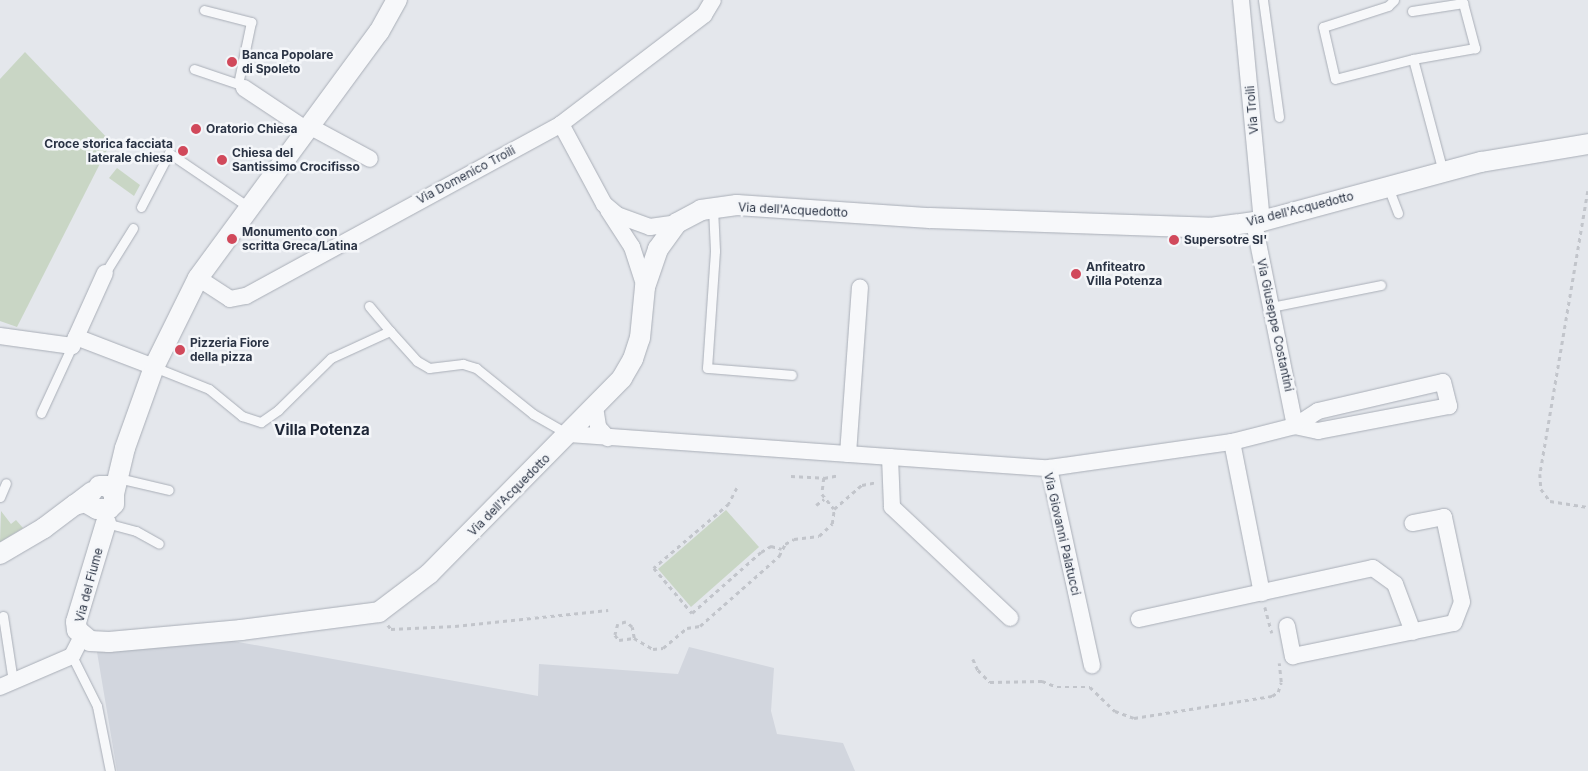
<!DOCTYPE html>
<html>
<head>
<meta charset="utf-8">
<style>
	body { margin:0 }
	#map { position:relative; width:1588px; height:771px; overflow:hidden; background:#e4e7ec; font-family:Inter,sans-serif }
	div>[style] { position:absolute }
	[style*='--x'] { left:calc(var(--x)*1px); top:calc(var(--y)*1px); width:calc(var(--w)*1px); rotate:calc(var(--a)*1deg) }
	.built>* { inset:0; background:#d2d6de }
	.green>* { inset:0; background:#c9d6c5 }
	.path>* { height:2.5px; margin-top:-1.25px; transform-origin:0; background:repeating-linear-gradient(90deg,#c2c5cb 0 4px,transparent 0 8px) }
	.roads { filter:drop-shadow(0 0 1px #a9aeb7) drop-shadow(0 0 1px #a9aeb7) }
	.service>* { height:9px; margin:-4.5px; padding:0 4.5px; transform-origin:4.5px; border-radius:4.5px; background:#f7f8fa }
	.minor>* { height:16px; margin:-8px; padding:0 8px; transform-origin:8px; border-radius:8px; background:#f7f8fa }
	.tertiary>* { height:20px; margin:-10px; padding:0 10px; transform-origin:10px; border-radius:10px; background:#f7f8fa }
	.dots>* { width:14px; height:14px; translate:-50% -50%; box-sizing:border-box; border:2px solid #f4f6f9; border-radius:50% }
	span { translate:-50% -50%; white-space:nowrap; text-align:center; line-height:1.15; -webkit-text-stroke:5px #f4f6f9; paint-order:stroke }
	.poi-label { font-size:12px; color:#2b3445; font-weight:700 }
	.left { translate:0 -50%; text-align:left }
	.right { translate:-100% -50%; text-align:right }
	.street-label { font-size:12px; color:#2b3445 }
	.quarter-label { font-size:15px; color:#1d2536; font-weight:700 }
</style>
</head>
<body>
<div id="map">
	<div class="built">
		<div style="clip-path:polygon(222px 639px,538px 696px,539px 664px,678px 674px,689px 647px,774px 668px,771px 711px,777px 734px,843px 743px,855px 771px,117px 771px,97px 652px)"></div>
	</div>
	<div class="green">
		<div style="clip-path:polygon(25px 52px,111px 142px,17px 327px,0 321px,0 79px)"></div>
		<div style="clip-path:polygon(117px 168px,140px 185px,134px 196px,109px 178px)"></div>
		<div style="clip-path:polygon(726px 510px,759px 547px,691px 607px,658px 569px)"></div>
		<div style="clip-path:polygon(1px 511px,11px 524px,16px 520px,23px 528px,0 542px)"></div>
	</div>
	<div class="path">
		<div style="--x:1588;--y:191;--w:287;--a:99.6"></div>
		<div style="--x:1540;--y:474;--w:15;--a:86"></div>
		<div style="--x:1541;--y:489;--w:15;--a:53"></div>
		<div style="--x:1550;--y:501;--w:38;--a:9"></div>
		<div style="--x:791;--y:476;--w:33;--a:3"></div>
		<div style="--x:824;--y:478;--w:16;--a:97"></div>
		<div style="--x:822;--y:494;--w:19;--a:51"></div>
		<div style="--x:824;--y:478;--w:16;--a:-11"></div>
		<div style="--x:737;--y:488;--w:18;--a:117"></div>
		<div style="--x:729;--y:504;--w:99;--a:139.5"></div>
		<div style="--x:654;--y:568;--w:59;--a:49.8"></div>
		<div style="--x:692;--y:613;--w:92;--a:-41.5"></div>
		<div style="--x:761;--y:552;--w:12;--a:-31"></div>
		<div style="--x:771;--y:546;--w:11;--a:15"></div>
		<div style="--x:816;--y:505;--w:10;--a:-37"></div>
		<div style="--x:1265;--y:607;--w:27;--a:75"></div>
		<div style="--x:388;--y:625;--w:5;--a:53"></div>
		<div style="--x:391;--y:629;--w:64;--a:-2.7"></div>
		<div style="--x:455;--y:626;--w:154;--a:-6"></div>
		<div style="--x:634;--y:638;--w:11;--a:-100"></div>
		<div style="--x:632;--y:627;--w:8;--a:-140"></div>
		<div style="--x:626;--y:622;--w:8;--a:166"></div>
		<div style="--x:618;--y:624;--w:11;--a:105"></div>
		<div style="--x:615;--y:635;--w:6;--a:51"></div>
		<div style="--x:619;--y:640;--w:15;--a:-8"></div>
		<div style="--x:634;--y:638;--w:22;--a:30"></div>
		<div style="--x:653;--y:649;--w:10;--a:-6"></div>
		<div style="--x:663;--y:648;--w:31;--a:-40"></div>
		<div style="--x:687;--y:628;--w:13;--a:-9"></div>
		<div style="--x:700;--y:626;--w:106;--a:-41.5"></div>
		<div style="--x:779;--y:556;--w:13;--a:-63"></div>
		<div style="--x:785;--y:544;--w:10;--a:-29"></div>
		<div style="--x:794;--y:539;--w:25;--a:-7"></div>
		<div style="--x:819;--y:536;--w:18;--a:-43"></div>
		<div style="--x:832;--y:524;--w:15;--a:-82"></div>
		<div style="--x:834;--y:509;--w:37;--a:-41"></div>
		<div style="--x:862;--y:485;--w:15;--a:-11"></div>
		<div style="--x:973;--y:659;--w:12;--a:66"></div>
		<div style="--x:978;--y:670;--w:17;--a:45"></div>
		<div style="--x:990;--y:682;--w:52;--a:-1.1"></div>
		<div style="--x:1042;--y:681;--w:16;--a:22"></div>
		<div style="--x:1057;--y:687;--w:33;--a:0"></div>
		<div style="--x:1090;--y:687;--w:35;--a:44"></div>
		<div style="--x:1115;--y:711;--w:20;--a:20"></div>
		<div style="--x:1134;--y:718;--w:140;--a:-9.1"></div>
		<div style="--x:1272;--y:696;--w:7;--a:-34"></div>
		<div style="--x:1278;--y:692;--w:10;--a:-73"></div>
		<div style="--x:1281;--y:682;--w:19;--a:-96"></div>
	</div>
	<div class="roads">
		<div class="service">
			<div style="--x:1263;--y:0;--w:118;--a:82.2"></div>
			<div style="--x:1394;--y:0;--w:8;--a:135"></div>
			<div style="--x:1388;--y:6;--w:68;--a:162.1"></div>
			<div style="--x:1323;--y:27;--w:53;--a:77"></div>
			<div style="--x:1335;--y:79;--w:81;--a:-14.4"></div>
			<div style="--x:1413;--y:59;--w:117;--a:75.1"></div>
			<div style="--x:204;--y:10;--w:49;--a:14.3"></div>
			<div style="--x:251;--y:22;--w:63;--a:101.8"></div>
			<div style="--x:238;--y:84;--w:7;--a:34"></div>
			<div style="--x:1412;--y:11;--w:52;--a:-8.9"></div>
			<div style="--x:1463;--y:3;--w:47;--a:75.1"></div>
			<div style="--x:1475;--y:48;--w:63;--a:169.9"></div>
			<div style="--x:194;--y:69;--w:46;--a:18.8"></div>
			<div style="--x:1388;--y:187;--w:28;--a:69"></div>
			<div style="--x:141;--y:207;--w:61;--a:-62.6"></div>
			<div style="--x:169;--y:153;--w:98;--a:34.2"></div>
			<div style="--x:713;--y:208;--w:43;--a:87.3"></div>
			<div style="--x:715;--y:251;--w:117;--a:93.9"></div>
			<div style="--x:707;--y:368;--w:85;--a:4.7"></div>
			<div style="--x:105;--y:273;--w:53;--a:-58.1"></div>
			<div style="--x:369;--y:306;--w:33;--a:50"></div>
			<div style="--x:1271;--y:307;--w:112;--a:-11.3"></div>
			<div style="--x:154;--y:367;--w:59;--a:21.8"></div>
			<div style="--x:209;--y:389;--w:43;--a:39.3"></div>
			<div style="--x:242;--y:416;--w:20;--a:18"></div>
			<div style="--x:261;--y:422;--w:21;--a:-35"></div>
			<div style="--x:278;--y:410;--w:74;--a:-44.5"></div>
			<div style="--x:331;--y:358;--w:65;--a:-24.6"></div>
			<div style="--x:390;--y:331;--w:40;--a:48"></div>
			<div style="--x:417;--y:361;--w:14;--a:30"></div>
			<div style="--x:429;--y:368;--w:34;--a:-7"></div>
			<div style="--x:463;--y:364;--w:14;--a:17"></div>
			<div style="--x:476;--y:368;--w:73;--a:38.9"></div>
			<div style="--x:533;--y:414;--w:40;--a:29.7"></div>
			<div style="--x:41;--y:413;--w:74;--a:-65.2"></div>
			<div style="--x:118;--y:478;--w:52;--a:13.2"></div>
			<div style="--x:0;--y:497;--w:15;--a:-67"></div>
			<div style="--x:106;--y:523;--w:31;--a:15"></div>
			<div style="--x:136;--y:531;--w:26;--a:29"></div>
			<div style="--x:3;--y:616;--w:66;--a:81.3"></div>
			<div style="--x:72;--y:656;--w:56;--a:63.4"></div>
			<div style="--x:97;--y:706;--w:66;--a:78.7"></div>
		</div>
		<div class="minor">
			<div style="--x:1241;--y:0;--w:222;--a:84.6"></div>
			<div style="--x:244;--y:88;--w:76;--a:33.7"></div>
			<div style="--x:561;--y:124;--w:91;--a:61.7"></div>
			<div style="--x:604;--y:204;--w:17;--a:40"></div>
			<div style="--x:617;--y:215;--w:35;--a:20"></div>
			<div style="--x:650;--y:227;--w:27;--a:-8"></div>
			<div style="--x:309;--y:126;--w:69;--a:28.4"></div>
			<div style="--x:608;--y:210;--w:44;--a:57"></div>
			<div style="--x:632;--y:247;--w:42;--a:72"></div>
			<div style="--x:198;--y:278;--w:38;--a:33"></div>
			<div style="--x:230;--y:299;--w:16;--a:-11"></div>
			<div style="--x:246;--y:296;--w:359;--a:-28.6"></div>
			<div style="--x:561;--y:124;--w:180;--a:-37.3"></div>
			<div style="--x:704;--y:15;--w:17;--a:-59"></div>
			<div style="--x:0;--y:336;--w:73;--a:7.9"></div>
			<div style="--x:72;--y:346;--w:80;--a:-65.7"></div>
			<div style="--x:76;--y:337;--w:84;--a:21"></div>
			<div style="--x:1443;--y:382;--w:25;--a:76"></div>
			<div style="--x:1449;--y:406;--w:133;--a:169.2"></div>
			<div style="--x:1318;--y:431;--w:24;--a:-168"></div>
			<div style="--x:1295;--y:426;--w:27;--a:-33"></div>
			<div style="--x:1318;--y:411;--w:128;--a:-13.1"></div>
			<div style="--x:595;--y:407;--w:20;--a:81"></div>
			<div style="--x:598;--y:427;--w:15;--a:48"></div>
			<div style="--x:569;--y:434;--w:481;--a:4.1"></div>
			<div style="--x:1049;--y:468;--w:185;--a:-8.1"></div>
			<div style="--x:1232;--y:442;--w:65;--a:-14.3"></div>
			<div style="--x:1295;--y:426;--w:207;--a:-101.4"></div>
			<div style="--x:1232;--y:442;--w:154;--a:78.8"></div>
			<div style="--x:848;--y:454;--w:167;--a:-85.9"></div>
			<div style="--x:890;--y:457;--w:50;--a:87.7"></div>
			<div style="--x:892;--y:507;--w:162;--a:43.2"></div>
			<div style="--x:1049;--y:468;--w:202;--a:77.7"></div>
			<div style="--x:1139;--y:619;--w:239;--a:-12.3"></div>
			<div style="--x:1373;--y:568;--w:27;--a:36"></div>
			<div style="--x:1395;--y:584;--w:51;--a:69.4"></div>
			<div style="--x:1287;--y:626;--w:31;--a:79"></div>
			<div style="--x:1293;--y:656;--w:164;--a:-11.6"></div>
			<div style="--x:1454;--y:623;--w:22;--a:-69"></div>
			<div style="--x:1462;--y:602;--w:87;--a:-102"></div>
			<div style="--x:1444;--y:517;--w:32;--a:169"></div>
			<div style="--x:0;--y:687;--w:78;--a:-23.3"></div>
			<div style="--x:72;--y:656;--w:22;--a:-63"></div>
		</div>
		<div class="tertiary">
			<div style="--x:92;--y:492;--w:21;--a:143"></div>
			<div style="--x:75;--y:505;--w:10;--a:-17"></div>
			<div style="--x:85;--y:502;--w:14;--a:30"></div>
			<div style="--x:97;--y:509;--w:12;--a:0"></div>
			<div style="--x:109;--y:509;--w:7;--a:-45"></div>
			<div style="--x:114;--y:504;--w:10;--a:-90"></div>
			<div style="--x:114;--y:494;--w:10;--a:-127"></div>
			<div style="--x:108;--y:486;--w:9;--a:180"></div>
			<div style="--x:114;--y:494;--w:47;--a:-76.6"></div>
			<div style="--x:125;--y:448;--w:86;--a:-70.3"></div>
			<div style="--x:154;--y:367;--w:99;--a:-63.7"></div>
			<div style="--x:198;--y:278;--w:305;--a:-53.7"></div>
			<div style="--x:379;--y:32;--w:37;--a:-61"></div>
			<div style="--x:106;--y:523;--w:103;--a:106.9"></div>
			<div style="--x:76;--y:622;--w:8;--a:83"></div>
			<div style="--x:77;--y:630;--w:17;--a:40"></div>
			<div style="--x:90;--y:641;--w:19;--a:3"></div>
			<div style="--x:109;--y:642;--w:133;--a:-5.2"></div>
			<div style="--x:241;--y:630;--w:139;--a:-7.4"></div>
			<div style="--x:379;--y:612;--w:63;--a:-37.2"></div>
			<div style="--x:429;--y:574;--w:275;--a:-45.4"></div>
			<div style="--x:622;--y:378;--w:22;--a:-60"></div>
			<div style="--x:633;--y:359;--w:22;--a:-72"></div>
			<div style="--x:640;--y:338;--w:51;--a:-84.4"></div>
			<div style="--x:645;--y:287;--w:40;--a:-71.1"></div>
			<div style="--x:658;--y:249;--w:32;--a:-54"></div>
			<div style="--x:677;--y:223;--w:27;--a:-28"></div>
			<div style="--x:701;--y:210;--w:36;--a:-8"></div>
			<div style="--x:737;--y:205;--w:193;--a:3.9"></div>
			<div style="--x:930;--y:218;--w:280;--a:2"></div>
			<div style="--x:1210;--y:228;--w:52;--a:-7.7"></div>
			<div style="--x:1262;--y:221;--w:227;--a:-15.1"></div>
			<div style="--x:1481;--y:162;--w:109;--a:-9.5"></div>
			<div style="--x:0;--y:554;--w:51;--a:-30.6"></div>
			<div style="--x:44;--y:528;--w:39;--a:-37"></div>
		</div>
	</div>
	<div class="dots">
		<div style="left:232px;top:62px;background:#d1495b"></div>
		<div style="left:196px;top:129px;background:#d1495b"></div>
		<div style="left:183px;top:151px;background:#d1495b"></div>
		<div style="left:222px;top:160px;background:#d1495b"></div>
		<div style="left:232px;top:239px;background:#d1495b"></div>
		<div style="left:1174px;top:240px;background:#d1495b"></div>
		<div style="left:1076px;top:274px;background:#d1495b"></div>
		<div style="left:180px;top:350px;background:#d1495b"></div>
	</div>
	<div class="poi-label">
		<span class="left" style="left:242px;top:62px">Banca Popolare<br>di Spoleto</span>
		<span class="left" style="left:206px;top:129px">Oratorio Chiesa</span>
		<span class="right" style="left:173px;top:151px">Croce storica facciata<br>laterale chiesa</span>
		<span class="left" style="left:232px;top:160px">Chiesa del<br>Santissimo Crocifisso</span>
		<span class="left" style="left:242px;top:239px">Monumento con<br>scritta Greca/Latina</span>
		<span class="left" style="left:1184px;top:240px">Supersotre SI'</span>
		<span class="left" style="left:1086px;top:274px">Anfiteatro<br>Villa Potenza</span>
		<span class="left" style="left:190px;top:350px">Pizzeria Fiore<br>della pizza</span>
	</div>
	<div class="street-label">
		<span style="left:1252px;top:110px;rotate:-95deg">Via Troili</span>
		<span style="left:466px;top:175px;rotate:-28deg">Via Domenico Troili</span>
		<span style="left:1300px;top:209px;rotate:-14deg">Via dell'Acquedotto</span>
		<span style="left:793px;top:210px;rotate:3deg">Via dell'Acquedotto</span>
		<span style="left:1275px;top:325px;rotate:78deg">Via Giuseppe Costantini</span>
		<span style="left:509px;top:495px;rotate:-45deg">Via dell'Acquedotto</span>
		<span style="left:1062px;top:534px;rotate:77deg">Via Giovanni Palatucci</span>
		<span style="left:89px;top:585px;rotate:-75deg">Via del Fiume</span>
	</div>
	<div class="quarter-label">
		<span style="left:322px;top:430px">Villa Potenza</span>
	</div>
</div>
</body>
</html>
